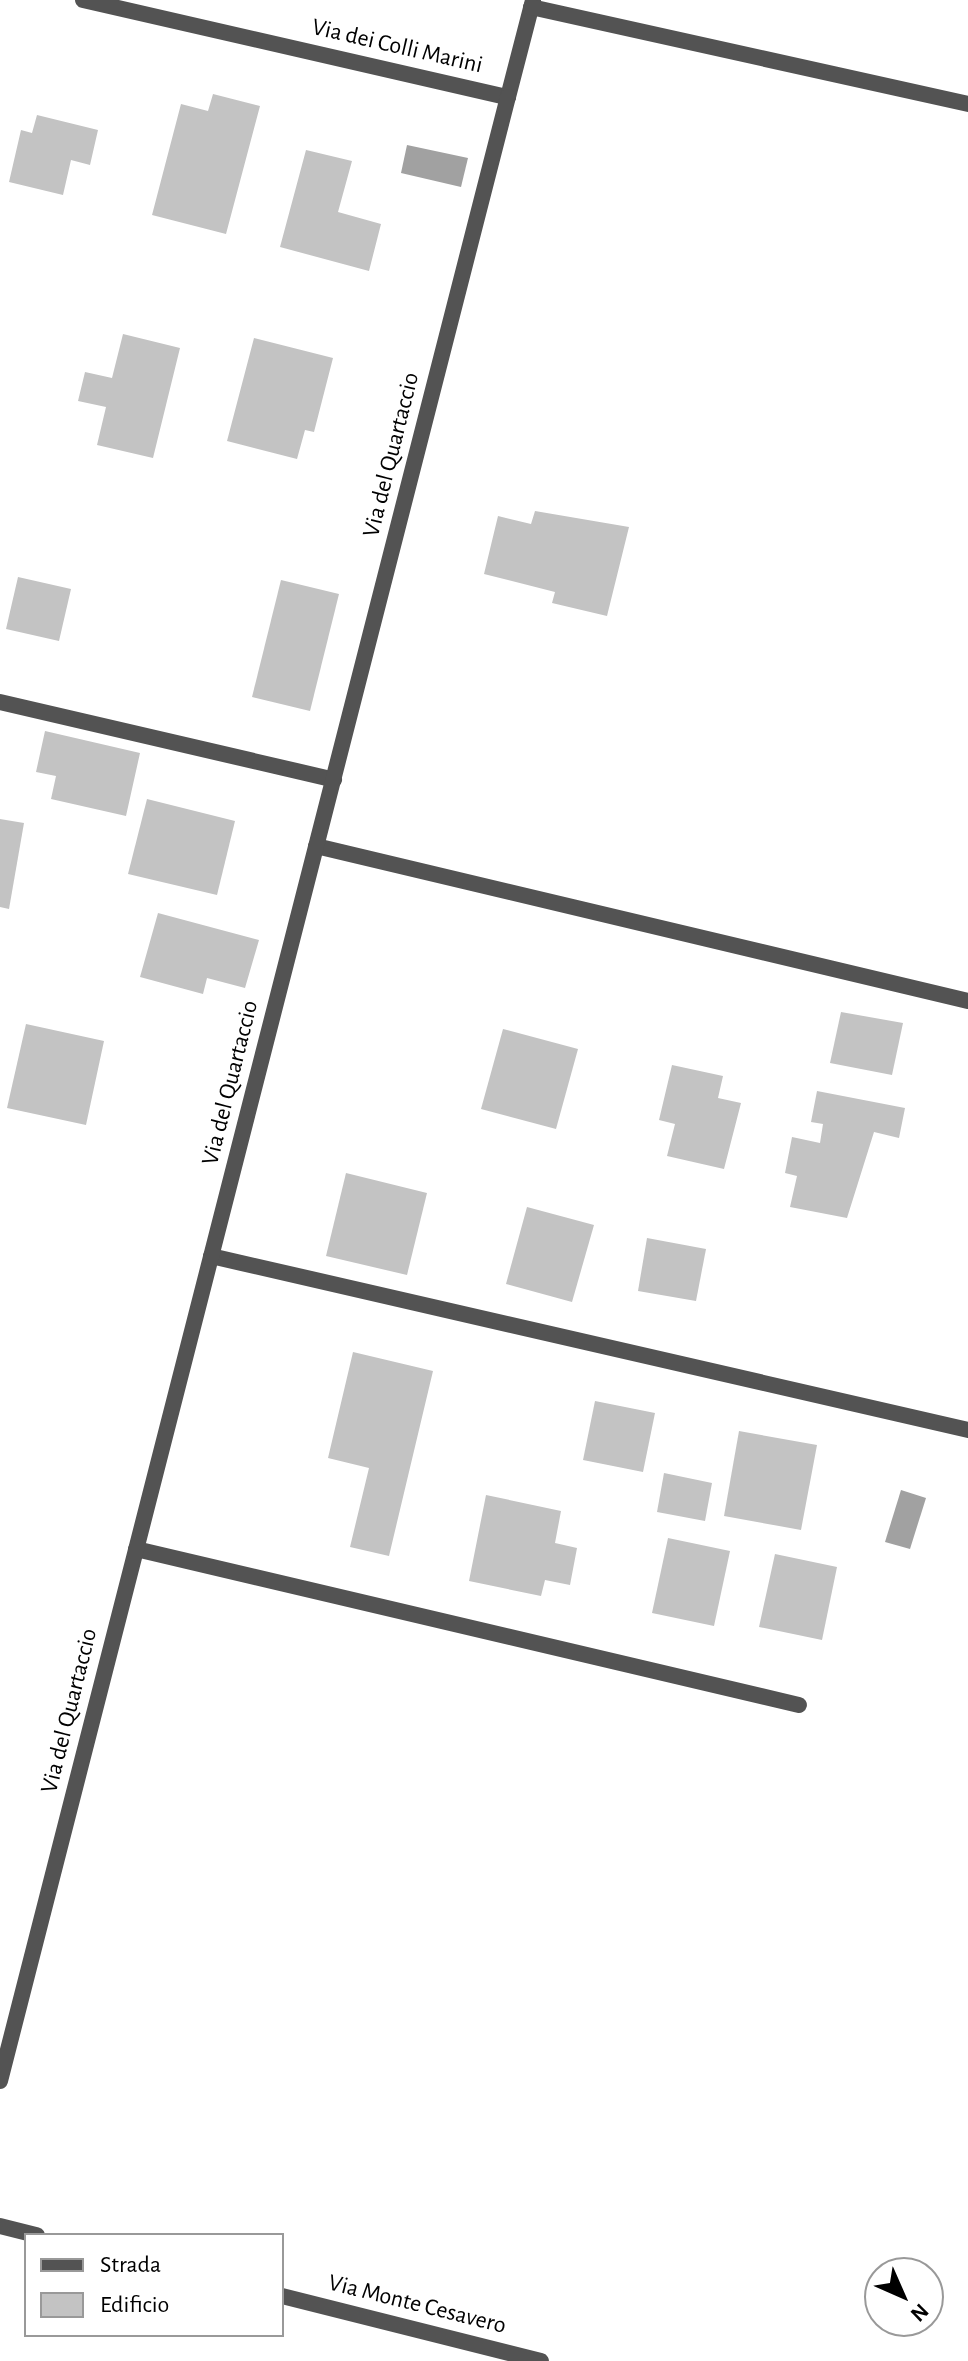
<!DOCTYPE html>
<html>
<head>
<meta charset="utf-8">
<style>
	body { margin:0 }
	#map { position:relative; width:968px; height:2361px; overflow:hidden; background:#fff; font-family:"Alegreya Sans",sans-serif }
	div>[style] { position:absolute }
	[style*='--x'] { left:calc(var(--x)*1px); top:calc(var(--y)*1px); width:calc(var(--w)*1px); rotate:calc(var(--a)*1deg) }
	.water>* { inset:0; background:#a1a1a1 }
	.building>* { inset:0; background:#c3c3c3 }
	.minor>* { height:16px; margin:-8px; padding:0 8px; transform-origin:8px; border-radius:8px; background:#535353 }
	span { translate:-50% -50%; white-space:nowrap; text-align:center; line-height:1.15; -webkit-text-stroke:8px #fff; paint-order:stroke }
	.street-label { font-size:24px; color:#000 }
	.legend { position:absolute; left:24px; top:2233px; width:260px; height:104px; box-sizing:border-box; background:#fff; border:2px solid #999; margin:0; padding:10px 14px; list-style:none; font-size:24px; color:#000 }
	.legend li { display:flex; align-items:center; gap:16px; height:40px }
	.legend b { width:40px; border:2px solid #999 }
	.north { position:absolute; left:864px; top:2257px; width:80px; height:80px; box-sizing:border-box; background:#fff; border:2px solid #999; border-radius:50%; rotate:135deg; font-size:22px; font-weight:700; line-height:32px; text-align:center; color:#000 }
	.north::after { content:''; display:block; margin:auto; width:28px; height:36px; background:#000; clip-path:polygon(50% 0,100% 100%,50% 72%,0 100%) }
</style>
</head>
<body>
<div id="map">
	<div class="water">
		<div style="clip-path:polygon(407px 145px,468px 158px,461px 187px,401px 173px)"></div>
		<div style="clip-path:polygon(901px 1490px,926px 1498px,910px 1549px,885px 1542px)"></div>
	</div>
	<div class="building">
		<div style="clip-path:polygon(213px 94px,260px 106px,226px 234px,152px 215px,181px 104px,208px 111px)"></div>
		<div style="clip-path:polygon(37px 115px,98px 130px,90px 165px,71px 160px,63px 195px,9px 182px,21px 130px,32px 133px)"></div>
		<div style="clip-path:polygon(306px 150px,352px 161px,338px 212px,381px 224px,369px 271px,280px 247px)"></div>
		<div style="clip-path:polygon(123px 334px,180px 348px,153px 458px,97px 445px,106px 407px,78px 401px,85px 372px,112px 378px)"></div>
		<div style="clip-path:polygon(254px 338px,333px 358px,314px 432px,305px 430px,297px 459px,227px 441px)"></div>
		<div style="clip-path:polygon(535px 511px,629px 527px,607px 616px,552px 603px,555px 592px,484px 574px,498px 516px,531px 524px)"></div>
		<div style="clip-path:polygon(18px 577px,71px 589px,59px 641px,6px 629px)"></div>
		<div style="clip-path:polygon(281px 580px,339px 594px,310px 711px,252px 697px)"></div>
		<div style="clip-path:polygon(45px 731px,140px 753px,126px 816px,51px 799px,56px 776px,36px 772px)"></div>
		<div style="clip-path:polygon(147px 799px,235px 821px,217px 895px,128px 874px)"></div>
		<div style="clip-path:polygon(0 819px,24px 823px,9px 909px,0 907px)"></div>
		<div style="clip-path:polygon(158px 913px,259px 940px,245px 988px,207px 978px,203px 994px,140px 977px)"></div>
		<div style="clip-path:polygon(841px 1012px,903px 1023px,892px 1075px,830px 1063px)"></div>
		<div style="clip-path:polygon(26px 1024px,104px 1041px,86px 1125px,7px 1108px)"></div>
		<div style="clip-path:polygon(503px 1029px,578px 1049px,556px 1129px,481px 1109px)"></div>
		<div style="clip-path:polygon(672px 1065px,723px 1076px,718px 1098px,741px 1103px,724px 1169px,667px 1156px,675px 1124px,659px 1120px)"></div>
		<div style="clip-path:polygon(817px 1091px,905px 1108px,899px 1138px,874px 1132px,847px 1218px,790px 1207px,797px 1176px,785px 1173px,792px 1137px,820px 1143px,823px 1124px,811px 1122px)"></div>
		<div style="clip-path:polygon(346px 1173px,427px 1193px,407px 1275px,326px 1256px)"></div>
		<div style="clip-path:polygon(527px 1207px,594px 1225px,572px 1302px,506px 1284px)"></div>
		<div style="clip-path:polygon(647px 1238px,706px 1249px,696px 1301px,638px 1291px)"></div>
		<div style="clip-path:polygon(353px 1352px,433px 1371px,389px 1556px,350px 1547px,369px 1468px,328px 1458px)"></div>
		<div style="clip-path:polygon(595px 1401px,655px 1413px,643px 1472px,583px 1460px)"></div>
		<div style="clip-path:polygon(739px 1431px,817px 1445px,801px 1530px,724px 1516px)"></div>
		<div style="clip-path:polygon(664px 1473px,712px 1483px,705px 1521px,657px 1512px)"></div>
		<div style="clip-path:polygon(486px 1495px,561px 1511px,555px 1543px,577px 1548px,570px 1585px,545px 1580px,541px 1596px,469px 1581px)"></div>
		<div style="clip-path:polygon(668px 1538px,730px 1551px,714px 1626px,652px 1613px)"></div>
		<div style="clip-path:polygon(775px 1554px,837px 1567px,822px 1640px,759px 1627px)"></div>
	</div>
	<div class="minor">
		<div style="--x:83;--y:0;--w:436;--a:12.9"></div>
		<div style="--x:508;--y:97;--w:100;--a:-75.5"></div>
		<div style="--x:531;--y:7;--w:448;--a:12.5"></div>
		<div style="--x:0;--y:702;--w:343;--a:13.1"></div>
		<div style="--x:316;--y:846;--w:670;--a:13.37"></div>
		<div style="--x:211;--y:1256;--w:777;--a:12.94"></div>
		<div style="--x:136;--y:1549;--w:681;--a:13.24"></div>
		<div style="--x:0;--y:2081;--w:2048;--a:-75.64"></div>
		<div style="--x:0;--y:2226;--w:38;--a:14"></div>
		<div style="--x:282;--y:2296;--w:267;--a:14.1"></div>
	</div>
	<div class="street-label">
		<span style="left:397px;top:47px;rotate:13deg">Via dei Colli Marini</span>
		<span style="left:392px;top:455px;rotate:-76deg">Via del Quartaccio</span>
		<span style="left:231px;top:1083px;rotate:-76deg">Via del Quartaccio</span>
		<span style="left:70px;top:1711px;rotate:-76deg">Via del Quartaccio</span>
		<span style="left:417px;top:2305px;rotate:14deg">Via Monte Cesavero</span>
	</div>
	<ul class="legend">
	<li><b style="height:10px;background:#535353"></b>Strada</li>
	<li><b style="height:22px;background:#c3c3c3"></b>Edificio</li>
	</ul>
	<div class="north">N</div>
</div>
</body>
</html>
